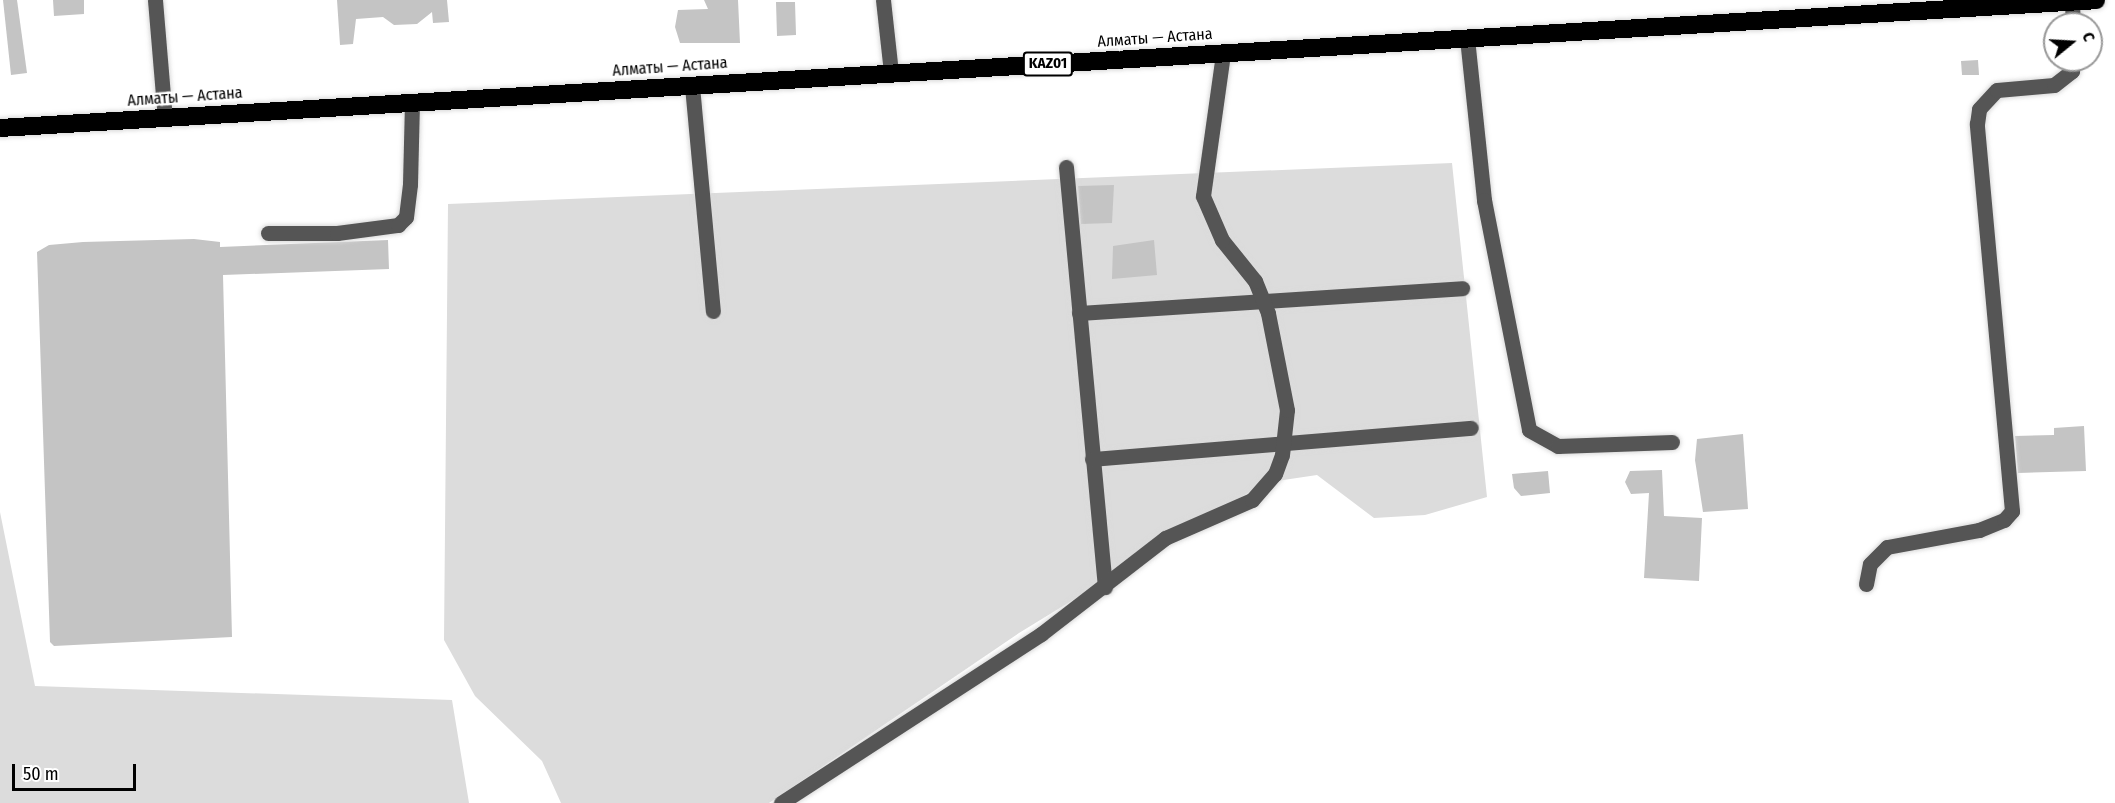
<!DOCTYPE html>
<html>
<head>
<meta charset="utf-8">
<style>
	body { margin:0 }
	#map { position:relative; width:2115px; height:803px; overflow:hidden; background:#fff; font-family:"Fira Sans Condensed",sans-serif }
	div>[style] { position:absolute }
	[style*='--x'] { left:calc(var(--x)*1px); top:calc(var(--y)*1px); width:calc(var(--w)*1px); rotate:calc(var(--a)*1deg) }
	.green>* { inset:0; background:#dcdcdc }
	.building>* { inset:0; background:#c4c4c4 }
	.roads { filter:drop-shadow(0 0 2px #dbdbdb) drop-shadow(0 0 2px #dbdbdb) }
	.minor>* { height:15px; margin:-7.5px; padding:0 7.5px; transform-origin:7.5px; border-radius:7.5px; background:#555 }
	.highway>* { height:18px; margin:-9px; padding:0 9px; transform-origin:9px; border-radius:9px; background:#000 }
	span { translate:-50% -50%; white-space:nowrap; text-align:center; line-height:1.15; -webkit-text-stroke:4.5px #fff; paint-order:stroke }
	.shield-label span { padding:2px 4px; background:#fff; border:2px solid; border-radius:4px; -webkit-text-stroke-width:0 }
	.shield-label { font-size:15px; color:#000; font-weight:700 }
	.street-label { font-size:16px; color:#000 }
	.north { position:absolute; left:2043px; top:12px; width:60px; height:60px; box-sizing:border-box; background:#fff; border:2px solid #999; border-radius:50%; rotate:72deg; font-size:16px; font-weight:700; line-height:24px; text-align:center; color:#000 }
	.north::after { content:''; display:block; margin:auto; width:21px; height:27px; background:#000; clip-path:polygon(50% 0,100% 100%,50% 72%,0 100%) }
	.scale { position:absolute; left:12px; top:764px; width:124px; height:27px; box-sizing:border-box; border:3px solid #000; border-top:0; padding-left:8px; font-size:18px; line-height:21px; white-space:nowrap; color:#000; -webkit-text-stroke:4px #fff; paint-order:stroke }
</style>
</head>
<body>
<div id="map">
	<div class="green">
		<div style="clip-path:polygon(1452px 163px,1487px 497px,1425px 515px,1374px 518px,1317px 475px,1264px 483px,1019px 633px,769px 803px,561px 803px,542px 761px,475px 696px,444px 640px,448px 204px)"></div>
		<div style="clip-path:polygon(0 512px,35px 686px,452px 700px,469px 803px,0 803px)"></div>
	</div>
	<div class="building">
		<div style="clip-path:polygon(3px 0,17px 0,27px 73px,11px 75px)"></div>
		<div style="clip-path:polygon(53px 0,84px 0,84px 14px,54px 16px)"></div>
		<div style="clip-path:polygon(337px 0,447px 0,449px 22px,433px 23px,432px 12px,417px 24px,394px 25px,383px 17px,356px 19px,353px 44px,340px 45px)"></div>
		<div style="clip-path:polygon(704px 0,738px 0,740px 43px,680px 43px,675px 27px,678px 10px,708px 9px)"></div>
		<div style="clip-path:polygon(776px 2px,795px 2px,796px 35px,777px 36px)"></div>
		<div style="clip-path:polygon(1978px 60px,1979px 75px,1962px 75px,1961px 61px)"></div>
		<div style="clip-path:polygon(1114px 185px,1112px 223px,1081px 224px,1078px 186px)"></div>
		<div style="clip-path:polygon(194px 239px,220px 242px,220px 247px,388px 240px,389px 269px,223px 275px,232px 637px,54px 646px,50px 642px,37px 252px,49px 245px,83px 242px)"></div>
		<div style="clip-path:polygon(1154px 240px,1157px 275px,1112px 279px,1113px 246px)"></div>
		<div style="clip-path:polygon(2084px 426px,2086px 471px,2018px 473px,2015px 436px,2054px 435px,2054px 428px)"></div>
		<div style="clip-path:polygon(1743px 434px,1748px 509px,1703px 512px,1695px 460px,1697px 439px)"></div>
		<div style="clip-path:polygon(1662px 470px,1664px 516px,1702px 518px,1699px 581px,1644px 578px,1649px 493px,1631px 494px,1625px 482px,1630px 471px)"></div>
		<div style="clip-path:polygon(1548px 471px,1550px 493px,1521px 496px,1514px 488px,1512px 474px)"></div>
	</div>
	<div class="roads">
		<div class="minor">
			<div style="--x:155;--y:0;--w:118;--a:85.2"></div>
			<div style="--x:883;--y:0;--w:73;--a:83.7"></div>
			<div style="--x:2072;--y:1;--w:23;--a:88"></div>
			<div style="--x:1467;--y:38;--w:163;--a:84"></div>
			<div style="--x:1484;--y:200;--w:234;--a:78.9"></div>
			<div style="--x:1529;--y:430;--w:33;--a:29"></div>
			<div style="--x:1558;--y:446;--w:114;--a:-2"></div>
			<div style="--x:692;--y:86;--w:226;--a:84.7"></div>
			<div style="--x:1066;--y:167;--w:422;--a:84.7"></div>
			<div style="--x:268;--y:233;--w:69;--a:0"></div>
			<div style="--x:337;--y:233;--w:62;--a:-7.5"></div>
			<div style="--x:398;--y:225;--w:11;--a:-45"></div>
			<div style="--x:406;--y:217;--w:33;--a:-83"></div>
			<div style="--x:410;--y:184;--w:81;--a:-88.6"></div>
			<div style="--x:1079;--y:313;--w:384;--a:-3.7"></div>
			<div style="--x:1092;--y:459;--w:380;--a:-4.7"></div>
			<div style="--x:1866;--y:584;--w:20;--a:-79"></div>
			<div style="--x:1870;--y:564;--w:24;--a:-45"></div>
			<div style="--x:1887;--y:547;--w:94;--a:-10.5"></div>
			<div style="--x:1979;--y:530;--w:27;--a:-22"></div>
			<div style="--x:2004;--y:520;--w:12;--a:-48"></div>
			<div style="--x:2012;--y:511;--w:389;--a:-95.2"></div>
			<div style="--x:1977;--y:124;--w:15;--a:-82"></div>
			<div style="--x:1979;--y:109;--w:26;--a:-47"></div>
			<div style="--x:1997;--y:90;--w:57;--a:-5"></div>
			<div style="--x:2054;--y:85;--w:23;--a:-38"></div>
			<div style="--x:2072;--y:71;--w:11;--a:-80"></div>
			<div style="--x:781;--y:803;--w:310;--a:-33"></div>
			<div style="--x:1041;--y:634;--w:157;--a:-37.7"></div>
			<div style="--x:1165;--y:538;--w:95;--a:-23.6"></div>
			<div style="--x:1252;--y:500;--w:35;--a:-49"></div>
			<div style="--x:1275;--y:474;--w:20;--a:-70"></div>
			<div style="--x:1282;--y:455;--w:45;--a:-83.7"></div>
			<div style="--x:1287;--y:410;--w:99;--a:-101.1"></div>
			<div style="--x:1268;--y:313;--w:35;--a:-112"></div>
			<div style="--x:1255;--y:281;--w:53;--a:-128.8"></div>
			<div style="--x:1222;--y:240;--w:48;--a:-113.4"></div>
			<div style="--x:1203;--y:196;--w:144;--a:-82"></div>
		</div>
		<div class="highway">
			<div style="--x:0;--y:128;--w:2100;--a:-3.49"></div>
		</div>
	</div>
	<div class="shield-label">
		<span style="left:1048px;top:64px">KАZ01</span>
	</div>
	<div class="street-label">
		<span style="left:1155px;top:38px;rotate:-4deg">Алматы — Астана</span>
		<span style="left:670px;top:67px;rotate:-4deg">Алматы — Астана</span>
		<span style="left:185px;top:97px;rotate:-4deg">Алматы — Астана</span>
	</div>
	<div class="north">С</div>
	<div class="scale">50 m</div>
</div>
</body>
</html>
